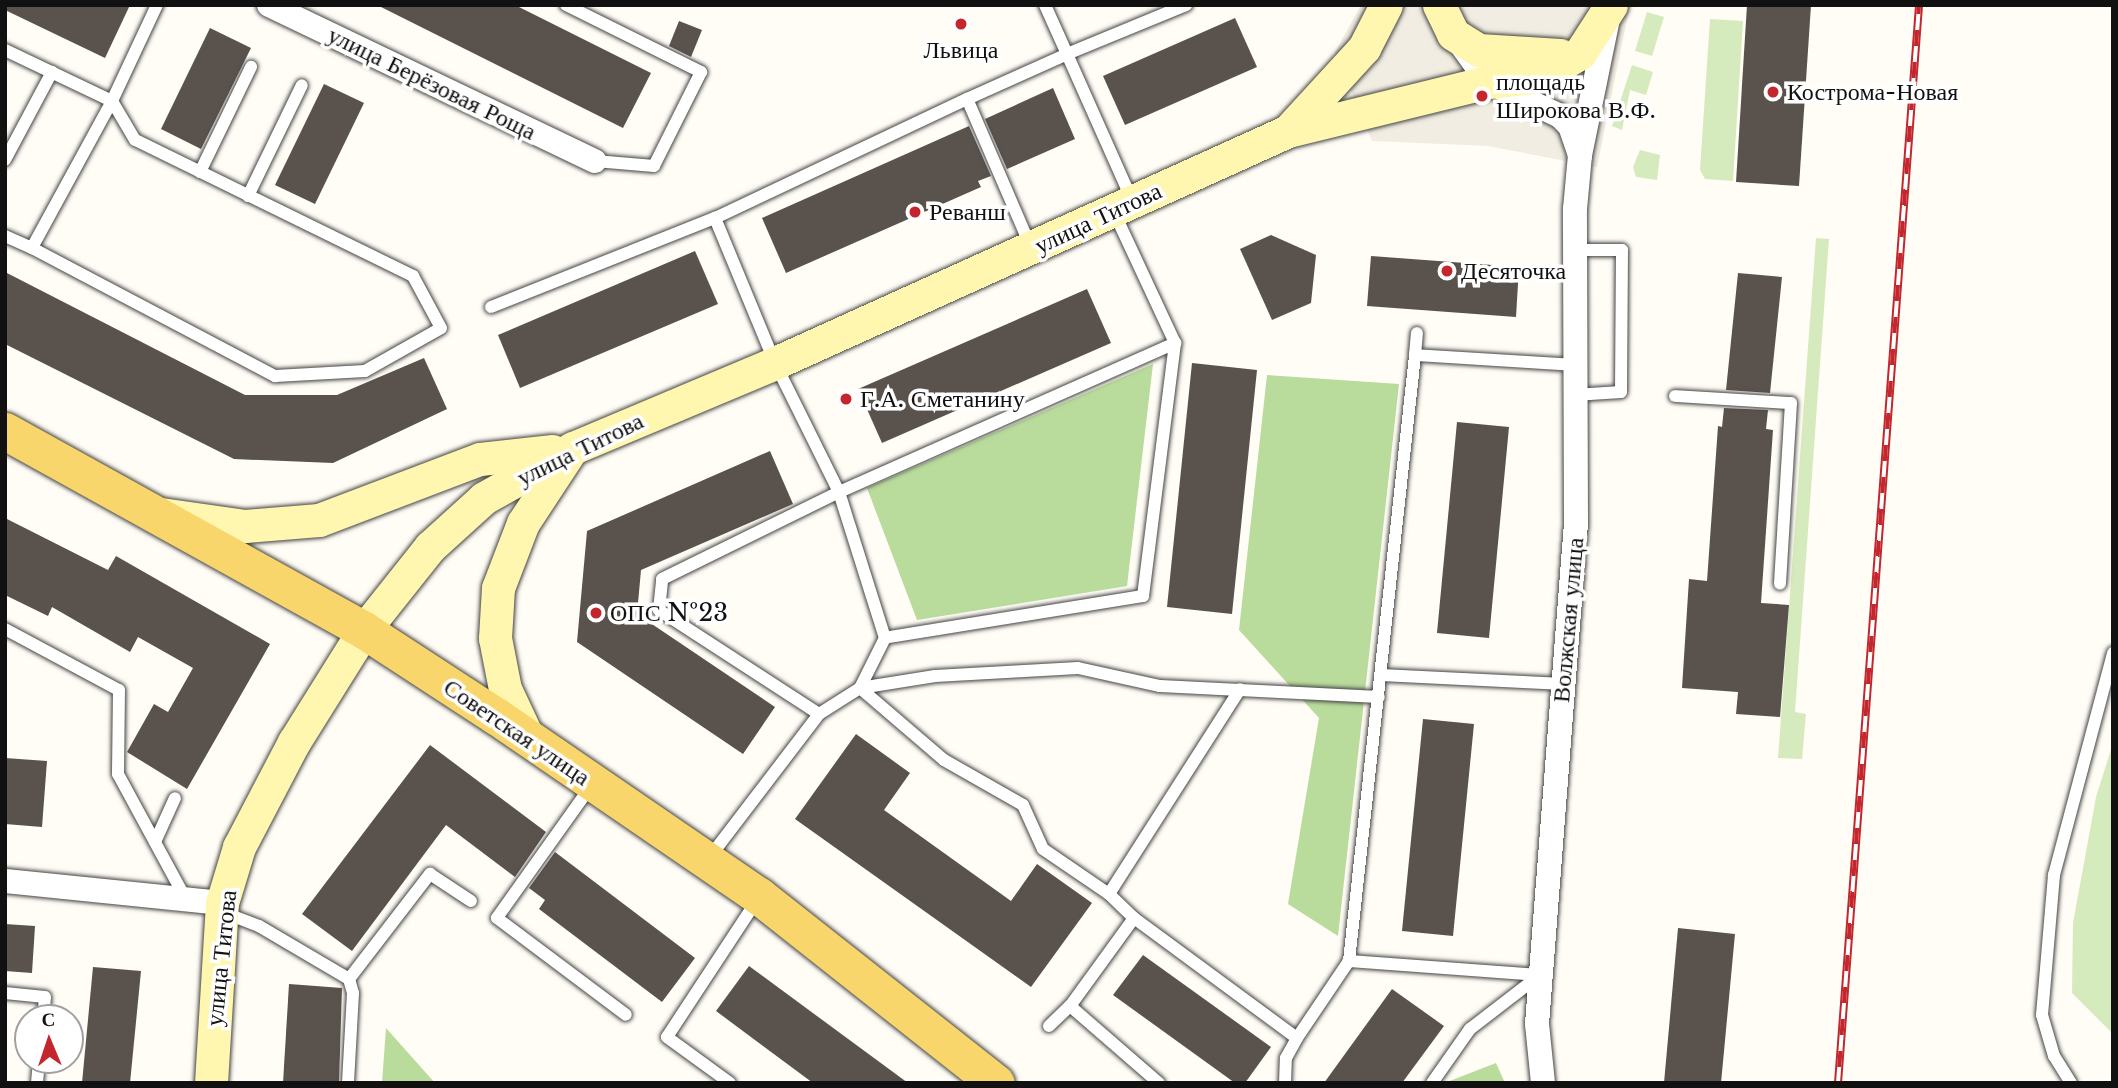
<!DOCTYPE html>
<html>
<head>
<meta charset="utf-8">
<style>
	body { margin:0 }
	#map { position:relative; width:2118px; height:1088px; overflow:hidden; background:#fffdf5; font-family:"Libre Baskerville",serif }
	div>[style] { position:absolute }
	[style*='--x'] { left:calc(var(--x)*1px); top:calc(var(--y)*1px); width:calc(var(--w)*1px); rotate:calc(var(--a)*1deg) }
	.green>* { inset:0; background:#d5ebbd }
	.forest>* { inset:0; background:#b9dc9c }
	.plaza>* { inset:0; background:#f1ede2 }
	.building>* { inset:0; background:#5a524d }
	.roads { filter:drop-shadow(0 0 2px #444) drop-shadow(0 0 2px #444) }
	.lane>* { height:12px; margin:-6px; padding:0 6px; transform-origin:6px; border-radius:6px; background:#fff }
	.street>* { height:24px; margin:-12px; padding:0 12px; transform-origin:12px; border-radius:12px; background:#fff }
	.secondary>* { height:33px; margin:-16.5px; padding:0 16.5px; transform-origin:16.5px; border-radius:16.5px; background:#fff6b0 }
	.primary>* { height:37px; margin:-18.5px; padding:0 18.5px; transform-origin:18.5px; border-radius:18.5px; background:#f9d66b }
	.rail>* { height:8px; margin-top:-4px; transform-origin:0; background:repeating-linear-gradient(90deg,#fff 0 16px,#c4262e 0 32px); box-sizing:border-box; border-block:2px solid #c4262e }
	.dots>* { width:19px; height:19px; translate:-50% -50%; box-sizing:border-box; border:4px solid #fff; border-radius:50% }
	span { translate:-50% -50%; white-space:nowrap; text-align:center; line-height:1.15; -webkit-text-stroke:7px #fff; paint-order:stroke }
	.poi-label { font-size:24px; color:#111 }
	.left { translate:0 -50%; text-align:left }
	.street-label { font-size:24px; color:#111 }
	.frame { position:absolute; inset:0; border:7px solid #111; pointer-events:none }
	.north { position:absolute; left:14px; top:1004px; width:70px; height:70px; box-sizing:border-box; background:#fff; border:2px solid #a0a0a0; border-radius:50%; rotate:358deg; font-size:19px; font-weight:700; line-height:28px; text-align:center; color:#111 }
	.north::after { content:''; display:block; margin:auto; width:24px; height:32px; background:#c4262e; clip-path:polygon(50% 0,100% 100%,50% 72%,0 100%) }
</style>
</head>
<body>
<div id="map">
	<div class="green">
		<div style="clip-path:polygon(1647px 12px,1664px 17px,1652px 56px,1635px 51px)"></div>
		<div style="clip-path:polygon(1710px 19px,1743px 21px,1733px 181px,1705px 179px,1700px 170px)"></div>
		<div style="clip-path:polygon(1632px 65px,1653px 72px,1646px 95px,1630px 90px,1622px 130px,1612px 126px)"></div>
		<div style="clip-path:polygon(1640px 150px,1660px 155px,1657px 180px,1636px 177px,1633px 167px)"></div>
		<div style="clip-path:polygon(1816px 238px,1829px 239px,1795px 712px,1806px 714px,1802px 759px,1778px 758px)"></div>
		<div style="clip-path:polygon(2113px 743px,2113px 1034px,2072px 993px,2073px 923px,2096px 797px)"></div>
	</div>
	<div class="forest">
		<div style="clip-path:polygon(1153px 364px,1127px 586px,917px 620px,867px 488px)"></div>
		<div style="clip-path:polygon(1267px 375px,1399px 384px,1338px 936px,1288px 904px,1319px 718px,1239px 630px)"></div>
		<div style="clip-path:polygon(386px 1028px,435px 1083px,382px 1083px)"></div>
		<div style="clip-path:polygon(1496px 1063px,1505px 1083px,1447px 1083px,1447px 1082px)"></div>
	</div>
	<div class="plaza">
		<div style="clip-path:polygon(1361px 5px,1630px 5px,1597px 167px,1488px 146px,1372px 141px,1335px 52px)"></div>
	</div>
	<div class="building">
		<div style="clip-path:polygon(5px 5px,130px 5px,105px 58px,5px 10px)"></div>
		<div style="clip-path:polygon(377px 5px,515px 5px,651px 73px,623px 128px)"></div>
		<div style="clip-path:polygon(1747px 5px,1811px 5px,1799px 186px,1736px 182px)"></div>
		<div style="clip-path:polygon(1235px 18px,1257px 67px,1125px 125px,1103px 76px)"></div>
		<div style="clip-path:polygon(679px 21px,702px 30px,691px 57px,669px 46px)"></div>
		<div style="clip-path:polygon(210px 28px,251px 48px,201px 149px,161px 129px)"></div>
		<div style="clip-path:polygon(324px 84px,364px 103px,315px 204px,275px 185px)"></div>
		<div style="clip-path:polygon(1053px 88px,1075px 139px,1007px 169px,985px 119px)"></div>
		<div style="clip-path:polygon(969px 126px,991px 176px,978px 181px,981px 187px,786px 273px,762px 218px)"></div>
		<div style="clip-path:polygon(1271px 235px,1316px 255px,1311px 303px,1272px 320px,1240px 249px)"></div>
		<div style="clip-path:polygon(695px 251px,718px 304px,520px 388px,498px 335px)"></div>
		<div style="clip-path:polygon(1371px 256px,1519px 267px,1516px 317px,1367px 306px)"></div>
		<div style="clip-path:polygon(5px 272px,245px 395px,337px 395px,424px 358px,447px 409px,333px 463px,234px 459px,5px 344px)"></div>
		<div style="clip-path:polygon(1738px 273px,1782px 277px,1770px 393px,1726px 390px)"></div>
		<div style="clip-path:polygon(1087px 289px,1111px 343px,882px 443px,858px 389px)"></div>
		<div style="clip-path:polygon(1192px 363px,1257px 370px,1232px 614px,1167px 607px)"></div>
		<div style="clip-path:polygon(1724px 408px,1768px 410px,1766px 429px,1773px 430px,1761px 603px,1789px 605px,1780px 717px,1736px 714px,1738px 692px,1682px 688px,1689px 579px,1707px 581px,1718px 426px,1722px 427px)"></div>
		<div style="clip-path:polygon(1457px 422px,1509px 427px,1489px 638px,1437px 633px)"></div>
		<div style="clip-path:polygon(770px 451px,793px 504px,641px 570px,637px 614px,775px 707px,743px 754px,577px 642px,587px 531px)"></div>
		<div style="clip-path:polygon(5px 518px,108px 570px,116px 556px,270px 644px,187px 789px,127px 752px,154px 704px,168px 712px,193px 668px,138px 637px,130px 652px,52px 607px,48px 616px,5px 595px)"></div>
		<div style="clip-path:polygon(1423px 719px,1474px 724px,1453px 936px,1402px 931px)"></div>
		<div style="clip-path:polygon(856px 734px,910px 773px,884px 810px,1011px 901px,1037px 864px,1092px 903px,1031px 987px,795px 819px)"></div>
		<div style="clip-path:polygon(430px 745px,546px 832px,515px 877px,446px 825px,352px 951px,302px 914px)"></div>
		<div style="clip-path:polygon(5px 758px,47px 761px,42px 827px,5px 824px)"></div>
		<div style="clip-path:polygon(555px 852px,695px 958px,662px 1002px,539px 909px,545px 900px,529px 888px)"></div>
		<div style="clip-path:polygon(5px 924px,35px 926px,32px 973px,5px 971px)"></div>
		<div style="clip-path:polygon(1678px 928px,1735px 934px,1721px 1083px,1664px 1083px)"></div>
		<div style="clip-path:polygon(1143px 955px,1271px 1047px,1245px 1083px,1235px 1083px,1113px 995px)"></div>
		<div style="clip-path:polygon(749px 966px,908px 1083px,813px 1083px,716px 1011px)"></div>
		<div style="clip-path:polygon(93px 967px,141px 971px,130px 1083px,82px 1083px)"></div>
		<div style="clip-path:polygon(289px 984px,342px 988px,339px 1083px,283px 1083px)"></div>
		<div style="clip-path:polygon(1392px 989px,1444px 1026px,1402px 1083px,1324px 1083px)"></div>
	</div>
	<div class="roads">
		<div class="lane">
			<div style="--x:566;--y:5;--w:151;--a:26.4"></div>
			<div style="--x:701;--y:72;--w:105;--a:116.6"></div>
			<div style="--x:654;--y:166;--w:59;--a:-175.2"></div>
			<div style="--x:1045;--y:5;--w:54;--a:65.8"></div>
			<div style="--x:1067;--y:54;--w:129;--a:-22.4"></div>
			<div style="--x:5;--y:50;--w:119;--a:25.5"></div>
			<div style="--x:112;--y:101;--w:167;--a:118.6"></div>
			<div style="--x:32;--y:248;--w:275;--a:27.8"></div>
			<div style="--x:275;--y:376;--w:90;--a:-3.2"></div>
			<div style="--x:365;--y:371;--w:87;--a:-29.5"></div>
			<div style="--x:441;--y:328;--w:59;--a:-118.3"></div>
			<div style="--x:413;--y:276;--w:309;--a:-153.9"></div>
			<div style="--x:135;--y:140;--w:45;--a:-120.5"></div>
			<div style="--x:112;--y:101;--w:106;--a:-64.9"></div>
			<div style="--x:5;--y:160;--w:100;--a:-61.9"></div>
			<div style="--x:200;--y:172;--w:117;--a:-64.1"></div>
			<div style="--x:248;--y:196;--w:123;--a:-64.1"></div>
			<div style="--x:1113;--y:210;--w:147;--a:65"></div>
			<div style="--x:5;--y:236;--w:30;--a:24"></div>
			<div style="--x:1030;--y:245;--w:159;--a:-113.3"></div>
			<div style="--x:967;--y:99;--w:110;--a:-24.2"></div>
			<div style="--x:1067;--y:54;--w:160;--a:66"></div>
			<div style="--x:491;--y:307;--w:241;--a:-21.7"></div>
			<div style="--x:1175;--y:343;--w:255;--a:97.2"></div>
			<div style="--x:1143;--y:596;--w:261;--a:170.8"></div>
			<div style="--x:885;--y:638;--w:56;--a:116.6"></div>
			<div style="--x:860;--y:688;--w:49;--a:147.6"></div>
			<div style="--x:819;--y:714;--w:191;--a:-147"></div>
			<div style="--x:659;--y:610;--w:31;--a:-84"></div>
			<div style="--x:662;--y:579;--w:197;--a:-26.2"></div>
			<div style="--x:839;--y:492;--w:368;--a:-23.9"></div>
			<div style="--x:1415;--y:355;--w:22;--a:-85"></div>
			<div style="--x:1574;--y:395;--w:47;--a:-3.7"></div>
			<div style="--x:1621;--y:392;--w:142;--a:-89.6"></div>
			<div style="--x:1622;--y:250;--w:47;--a:180"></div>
			<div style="--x:1675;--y:396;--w:116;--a:3.5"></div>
			<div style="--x:1791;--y:403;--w:181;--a:93.5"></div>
			<div style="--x:5;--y:629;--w:129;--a:28.2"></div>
			<div style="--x:119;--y:690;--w:84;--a:90.7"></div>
			<div style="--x:118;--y:774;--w:142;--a:61.5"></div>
			<div style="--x:885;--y:638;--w:153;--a:-107.5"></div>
			<div style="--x:839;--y:492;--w:144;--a:-116.4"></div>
			<div style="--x:775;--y:363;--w:157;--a:-112.5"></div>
			<div style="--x:715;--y:218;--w:279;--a:-25.3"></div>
			<div style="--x:1382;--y:675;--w:181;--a:2.8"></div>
			<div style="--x:860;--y:688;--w:76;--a:-9.1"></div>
			<div style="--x:935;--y:676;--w:143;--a:-3.2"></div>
			<div style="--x:1078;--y:668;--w:84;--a:12.4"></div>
			<div style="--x:1160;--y:686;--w:219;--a:2.9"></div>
			<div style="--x:860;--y:688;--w:111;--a:40.6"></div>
			<div style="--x:944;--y:760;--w:91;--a:29.7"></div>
			<div style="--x:1023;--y:805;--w:48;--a:65.6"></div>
			<div style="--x:1043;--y:849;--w:80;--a:34.3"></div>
			<div style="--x:1109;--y:894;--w:35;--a:44"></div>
			<div style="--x:1134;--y:918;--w:109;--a:126"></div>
			<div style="--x:591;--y:786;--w:162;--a:125.5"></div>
			<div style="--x:497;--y:918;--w:161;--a:36.9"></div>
			<div style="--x:155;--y:842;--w:48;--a:-65.6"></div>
			<div style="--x:709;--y:858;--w:181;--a:-52.6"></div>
			<div style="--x:1109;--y:894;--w:243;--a:-57.4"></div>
			<div style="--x:225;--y:913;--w:36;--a:21"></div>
			<div style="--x:259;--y:926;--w:104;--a:30.5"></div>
			<div style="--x:349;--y:979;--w:15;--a:74"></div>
			<div style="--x:353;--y:993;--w:90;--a:93.2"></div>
			<div style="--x:1134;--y:918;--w:202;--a:36.4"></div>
			<div style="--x:1297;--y:1038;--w:93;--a:-56"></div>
			<div style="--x:1540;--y:975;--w:192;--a:-175.8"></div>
			<div style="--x:1349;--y:961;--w:610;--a:-83.78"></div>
			<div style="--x:1415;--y:355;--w:159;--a:3.6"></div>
			<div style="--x:349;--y:979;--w:133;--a:-52.4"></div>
			<div style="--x:430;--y:874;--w:49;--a:33.4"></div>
			<div style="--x:5;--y:993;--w:40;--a:5.7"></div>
			<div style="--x:45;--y:997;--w:21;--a:95"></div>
			<div style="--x:1049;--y:1026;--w:29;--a:-44"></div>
			<div style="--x:1070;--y:1006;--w:118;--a:40.9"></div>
			<div style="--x:37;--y:1083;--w:23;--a:-85"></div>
			<div style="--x:730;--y:1083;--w:78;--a:-143.9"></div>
			<div style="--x:667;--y:1037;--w:164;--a:-56.7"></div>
			<div style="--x:1285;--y:1083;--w:25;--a:-88"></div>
			<div style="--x:1286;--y:1058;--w:23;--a:-61"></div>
			<div style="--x:1432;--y:1083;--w:66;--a:-54.9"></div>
			<div style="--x:1470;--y:1029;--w:88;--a:-37.6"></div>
			<div style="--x:2071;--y:1083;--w:32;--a:-122"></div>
			<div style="--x:2054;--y:1056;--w:43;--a:-106.3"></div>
			<div style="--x:2042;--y:1015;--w:141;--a:-85.1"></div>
			<div style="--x:2054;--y:875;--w:230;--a:-75.1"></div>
		</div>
		<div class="street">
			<div style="--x:269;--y:5;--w:361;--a:25.6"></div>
			<div style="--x:1457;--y:39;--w:53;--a:54.2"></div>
			<div style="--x:1488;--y:82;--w:80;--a:25.3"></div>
			<div style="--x:1560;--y:116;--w:14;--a:45"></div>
			<div style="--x:1570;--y:126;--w:31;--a:71"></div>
			<div style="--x:5;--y:881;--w:218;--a:5.8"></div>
			<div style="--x:1543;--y:1083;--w:59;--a:-95.8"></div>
			<div style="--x:1537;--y:1024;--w:503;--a:-85.55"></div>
			<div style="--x:1576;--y:523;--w:314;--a:-90.2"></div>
			<div style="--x:1575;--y:209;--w:54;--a:-84.7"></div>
			<div style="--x:1580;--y:155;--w:140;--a:-78.4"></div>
		</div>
		<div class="secondary">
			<div style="--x:1439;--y:5;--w:32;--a:64"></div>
			<div style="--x:1453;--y:34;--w:31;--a:32"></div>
			<div style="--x:1479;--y:50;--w:81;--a:3.5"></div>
			<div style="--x:1288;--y:131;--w:113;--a:-47.5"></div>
			<div style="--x:1364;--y:48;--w:48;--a:-62.9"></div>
			<div style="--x:161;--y:514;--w:85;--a:8.1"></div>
			<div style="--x:245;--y:526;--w:74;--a:-4.6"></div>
			<div style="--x:319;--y:520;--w:172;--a:-20.8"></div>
			<div style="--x:480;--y:459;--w:73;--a:-6.3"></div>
			<div style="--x:528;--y:738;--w:54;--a:-115.1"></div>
			<div style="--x:505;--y:689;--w:52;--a:-101.1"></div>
			<div style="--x:495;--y:638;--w:50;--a:-86.6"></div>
			<div style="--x:498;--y:588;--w:70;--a:-69"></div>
			<div style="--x:523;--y:523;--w:84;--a:-56.7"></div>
			<div style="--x:211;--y:1083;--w:180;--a:-86.5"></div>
			<div style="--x:222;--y:903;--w:59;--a:-73.1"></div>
			<div style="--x:239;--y:847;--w:119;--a:-62.4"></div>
			<div style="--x:294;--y:742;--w:132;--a:-58"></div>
			<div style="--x:364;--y:630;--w:106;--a:-51.5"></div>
			<div style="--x:430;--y:547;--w:73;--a:-42.2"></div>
			<div style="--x:484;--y:498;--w:102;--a:-29.3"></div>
			<div style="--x:573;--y:448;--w:219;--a:-22.8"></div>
			<div style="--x:775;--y:363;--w:563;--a:-24.33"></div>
			<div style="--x:1288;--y:131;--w:206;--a:-13.8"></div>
			<div style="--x:1488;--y:82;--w:53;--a:-6.5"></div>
			<div style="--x:1541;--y:76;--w:45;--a:-30.5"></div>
			<div style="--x:1580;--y:53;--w:57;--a:-57.1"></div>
		</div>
		<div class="primary">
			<div style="--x:5;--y:431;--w:410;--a:29"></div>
			<div style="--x:364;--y:630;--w:158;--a:33.1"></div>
			<div style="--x:496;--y:716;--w:319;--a:34.4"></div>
			<div style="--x:759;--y:896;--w:302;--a:38.3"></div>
		</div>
	</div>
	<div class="rail">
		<div style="--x:1838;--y:1083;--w:1081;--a:-85.7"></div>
	</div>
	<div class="dots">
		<div style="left:961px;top:24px;background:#c4262e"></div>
		<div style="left:1773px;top:92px;background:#c4262e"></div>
		<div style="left:1482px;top:96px;background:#c4262e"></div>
		<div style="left:915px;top:212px;background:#c4262e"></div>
		<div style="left:1447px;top:271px;background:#c4262e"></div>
		<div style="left:846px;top:399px;background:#c4262e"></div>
		<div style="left:596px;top:613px;background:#c4262e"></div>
	</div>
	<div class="poi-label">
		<span style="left:961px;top:50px">Львица</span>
		<span class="left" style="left:1496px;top:96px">площадь<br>Широкова В.Ф.</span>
		<span class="left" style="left:1787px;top:92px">Кострома-Новая</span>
		<span class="left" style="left:929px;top:212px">Реванш</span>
		<span class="left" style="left:1461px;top:271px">Десяточка</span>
		<span class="left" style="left:860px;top:399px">Г.А. Сметанину</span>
		<span class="left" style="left:610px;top:613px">ОПС №23</span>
	</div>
	<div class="street-label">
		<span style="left:432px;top:83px;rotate:26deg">улица Берёзовая Роща</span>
		<span style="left:1098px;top:218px;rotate:-25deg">улица Титова</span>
		<span style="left:580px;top:449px;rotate:-26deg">улица Титова</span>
		<span style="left:1568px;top:620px;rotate:-85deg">Волжская улица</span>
		<span style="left:517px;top:732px;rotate:34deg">Советская улица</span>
		<span style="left:221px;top:958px;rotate:-84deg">улица Титова</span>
	</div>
	<div class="frame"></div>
	<div class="north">С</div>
</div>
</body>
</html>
